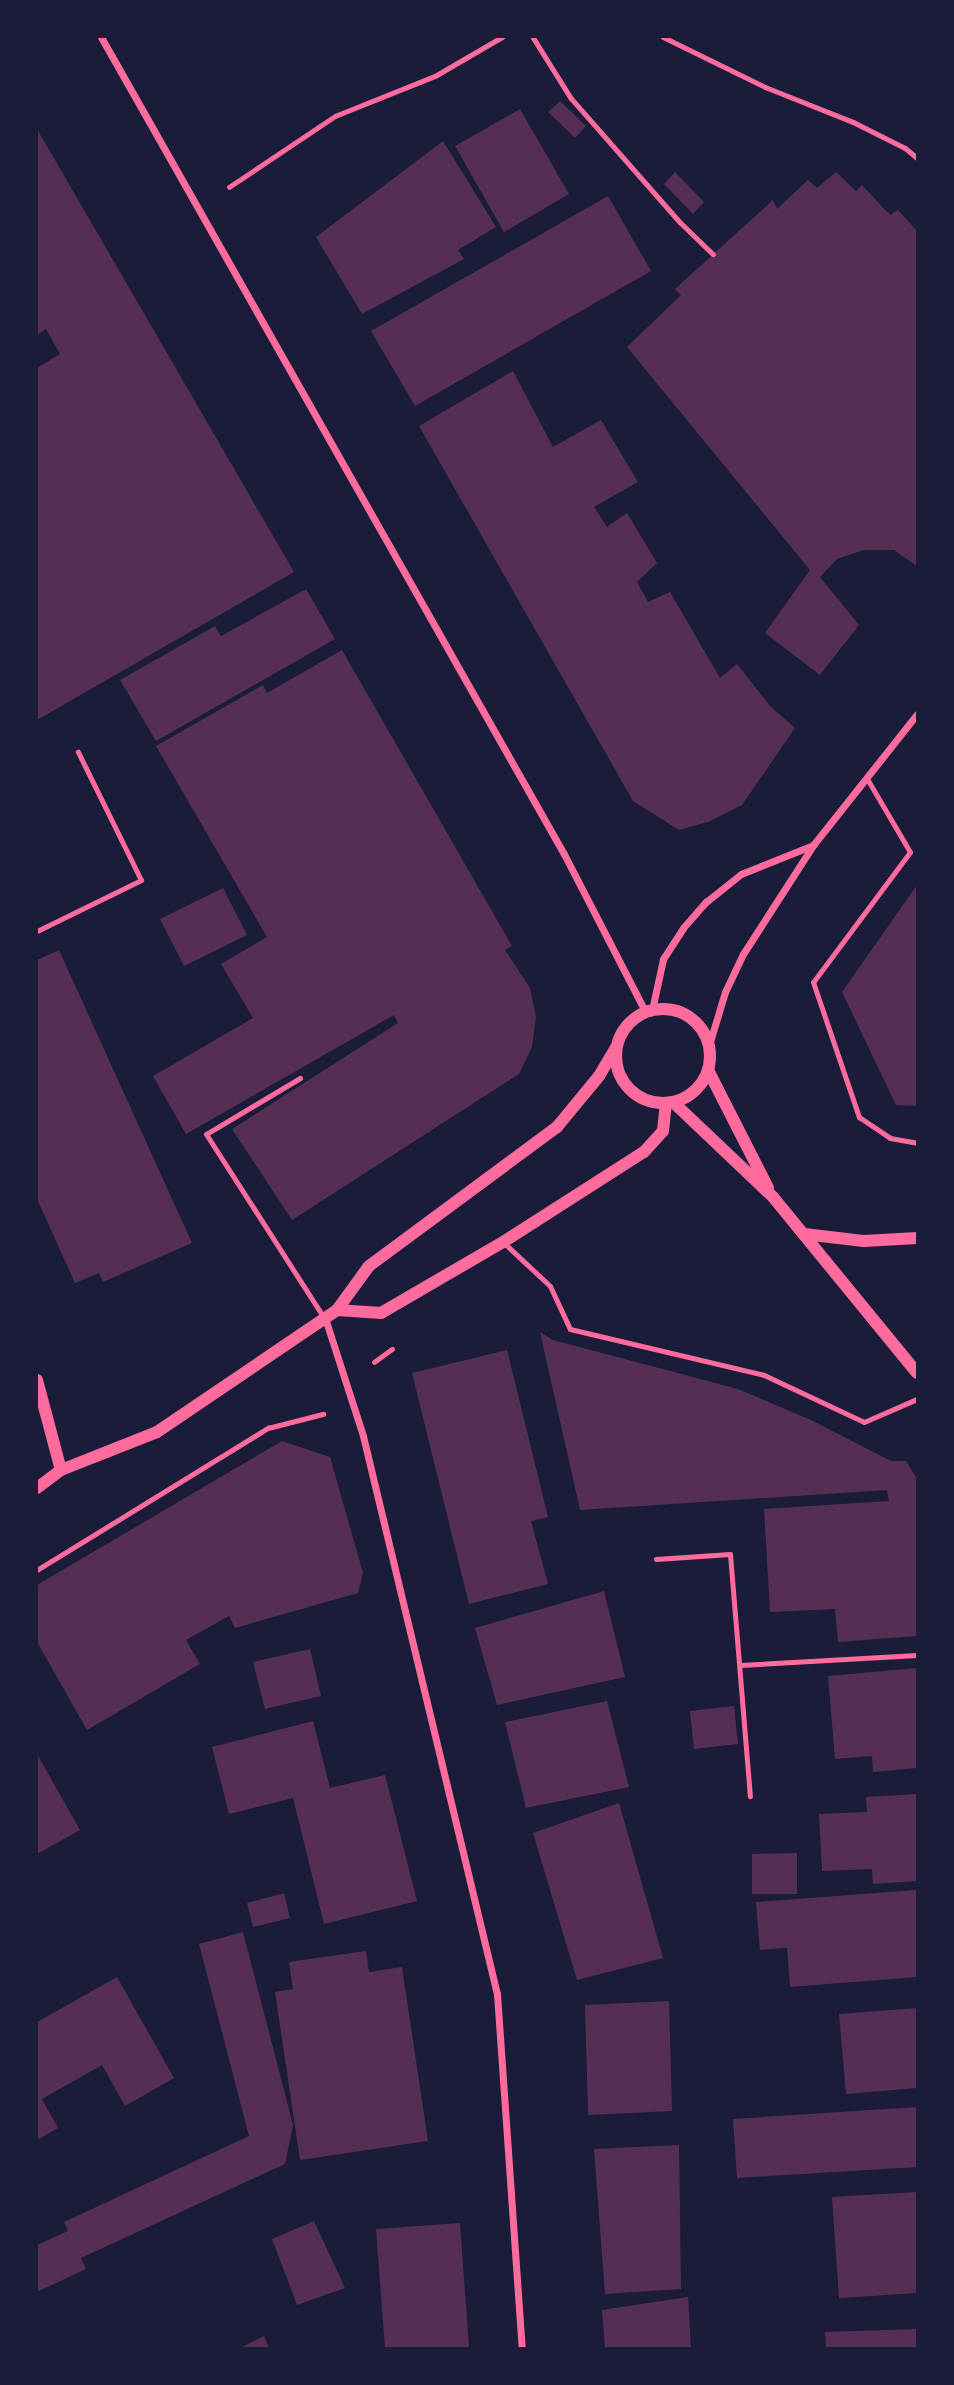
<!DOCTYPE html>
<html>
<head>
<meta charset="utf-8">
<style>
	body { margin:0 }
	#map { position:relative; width:954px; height:2385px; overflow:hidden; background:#1b1b3a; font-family:"Public Sans",sans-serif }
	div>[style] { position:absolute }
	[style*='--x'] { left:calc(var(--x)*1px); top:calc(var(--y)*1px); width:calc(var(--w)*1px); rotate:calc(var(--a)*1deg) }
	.building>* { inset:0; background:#542f53 }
	.path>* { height:4.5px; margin:-2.25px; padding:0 2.25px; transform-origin:2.25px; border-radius:2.25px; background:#ff6b9d }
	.service>* { height:5px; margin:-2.5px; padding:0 2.5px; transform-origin:2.5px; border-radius:2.5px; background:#ff6b9d }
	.minor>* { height:7px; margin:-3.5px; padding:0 3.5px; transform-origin:3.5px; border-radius:3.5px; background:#ff6b9d }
	.tertiary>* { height:12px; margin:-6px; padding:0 6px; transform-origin:6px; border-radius:6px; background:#ff6b9d }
	.tertiary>.ring { margin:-6px; padding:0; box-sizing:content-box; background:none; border:12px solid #ff6b9d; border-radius:50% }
	span { translate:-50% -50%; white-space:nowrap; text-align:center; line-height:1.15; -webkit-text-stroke:6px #1b1b3a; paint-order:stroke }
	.frame { position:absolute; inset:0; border:38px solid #1b1b3a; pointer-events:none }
</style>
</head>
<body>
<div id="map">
	<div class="building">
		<div style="clip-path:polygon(560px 101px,586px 126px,575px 138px,548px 112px)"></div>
		<div style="clip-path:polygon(520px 109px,569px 194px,504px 232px,455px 146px)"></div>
		<div style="clip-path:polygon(37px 129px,294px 572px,37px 720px,37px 368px,60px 354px,46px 329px,37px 335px)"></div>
		<div style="clip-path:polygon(443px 141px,496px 227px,458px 250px,464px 259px,362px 314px,316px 237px)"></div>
		<div style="clip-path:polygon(675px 172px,704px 202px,693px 214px,664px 184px)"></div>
		<div style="clip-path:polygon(836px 172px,856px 191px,862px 185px,890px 215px,898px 210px,917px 231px,917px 566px,894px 550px,864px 550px,837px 559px,820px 577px,859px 625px,820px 675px,765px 633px,810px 570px,627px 347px,681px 295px,675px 289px,773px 200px,777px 209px,808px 180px,817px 188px)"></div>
		<div style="clip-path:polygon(608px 196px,651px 271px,415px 406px,371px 331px)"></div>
		<div style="clip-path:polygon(513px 371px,553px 447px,601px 420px,638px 482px,594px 507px,607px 527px,627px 513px,657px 563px,637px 582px,648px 602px,670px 592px,720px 678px,737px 664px,770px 706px,795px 728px,742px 805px,708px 822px,679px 830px,633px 801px,419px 426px)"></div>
		<div style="clip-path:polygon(306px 589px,335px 639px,156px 741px,120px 680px,215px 626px,221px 636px)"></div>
		<div style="clip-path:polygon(342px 650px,512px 946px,505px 950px,530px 988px,536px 1017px,532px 1047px,519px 1074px,292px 1220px,232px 1129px,398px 1023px,394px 1015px,186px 1134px,153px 1076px,253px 1018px,221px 964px,267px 937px,156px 746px,263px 685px,267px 693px)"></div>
		<div style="clip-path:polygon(917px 885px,917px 1106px,896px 1105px,842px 992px)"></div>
		<div style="clip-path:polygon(223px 888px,247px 935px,184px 966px,160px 919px)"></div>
		<div style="clip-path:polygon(59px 950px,192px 1243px,103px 1282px,99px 1273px,75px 1283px,37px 1199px,37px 960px)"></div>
		<div style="clip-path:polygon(540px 1332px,553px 1340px,738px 1389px,811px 1420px,891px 1461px,906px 1461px,917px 1479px,917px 1636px,838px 1642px,835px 1609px,770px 1612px,764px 1509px,889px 1501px,887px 1490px,580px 1510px)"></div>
		<div style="clip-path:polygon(507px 1350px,548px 1517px,531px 1521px,548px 1584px,469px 1604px,412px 1373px)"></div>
		<div style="clip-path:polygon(282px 1441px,330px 1457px,363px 1573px,358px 1593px,235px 1628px,229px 1616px,186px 1640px,200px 1664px,87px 1730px,37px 1642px,37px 1585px)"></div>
		<div style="clip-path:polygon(604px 1591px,625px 1677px,497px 1705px,475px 1628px)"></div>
		<div style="clip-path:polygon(310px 1649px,321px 1696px,265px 1709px,253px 1662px)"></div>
		<div style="clip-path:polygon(917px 1668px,917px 1768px,873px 1772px,872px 1756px,835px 1759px,828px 1676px)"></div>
		<div style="clip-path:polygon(607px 1701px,629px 1787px,526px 1808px,505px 1722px)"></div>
		<div style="clip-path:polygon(734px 1706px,738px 1744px,694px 1749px,690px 1711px)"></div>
		<div style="clip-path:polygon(313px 1721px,330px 1788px,385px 1775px,417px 1901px,324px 1924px,293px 1798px,229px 1814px,212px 1747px)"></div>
		<div style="clip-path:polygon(37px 1754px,80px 1830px,37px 1854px)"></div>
		<div style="clip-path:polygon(917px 1794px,917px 1881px,873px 1884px,872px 1869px,822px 1871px,819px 1814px,867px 1812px,866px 1797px)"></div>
		<div style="clip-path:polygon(619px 1803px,663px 1958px,577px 1980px,533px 1833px)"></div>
		<div style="clip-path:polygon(797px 1853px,797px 1894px,752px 1894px,752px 1854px)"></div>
		<div style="clip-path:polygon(917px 1890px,917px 1977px,790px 1987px,787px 1948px,760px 1950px,756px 1902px)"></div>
		<div style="clip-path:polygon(284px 1893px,290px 1918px,253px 1927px,247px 1903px)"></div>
		<div style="clip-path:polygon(243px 1932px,293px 2125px,285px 2164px,81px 2258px,86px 2269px,37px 2292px,37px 2245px,68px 2231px,64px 2222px,249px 2136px,199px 1944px)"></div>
		<div style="clip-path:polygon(366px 1951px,369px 1972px,402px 1967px,428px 2141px,300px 2160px,275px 1992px,293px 1989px,289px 1962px)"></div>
		<div style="clip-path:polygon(117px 1977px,174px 2078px,125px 2106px,102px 2065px,42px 2099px,58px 2128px,37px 2140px,37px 2022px)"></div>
		<div style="clip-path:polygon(669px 2001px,672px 2111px,588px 2115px,585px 2005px)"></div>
		<div style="clip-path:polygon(917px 2008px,917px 2088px,846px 2094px,839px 2014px)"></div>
		<div style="clip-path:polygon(917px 2107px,917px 2167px,737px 2178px,733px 2119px)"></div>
		<div style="clip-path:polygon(679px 2145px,681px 2289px,605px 2294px,594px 2149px)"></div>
		<div style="clip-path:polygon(917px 2192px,917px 2293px,839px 2298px,832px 2197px)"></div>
		<div style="clip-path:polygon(314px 2221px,345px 2288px,297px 2305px,272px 2239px)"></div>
		<div style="clip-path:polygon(460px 2223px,469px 2347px,385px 2348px,376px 2229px)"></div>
		<div style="clip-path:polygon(688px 2297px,691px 2348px,605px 2348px,602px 2310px)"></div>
		<div style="clip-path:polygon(917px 2329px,917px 2348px,826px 2348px,825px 2332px)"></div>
		<div style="clip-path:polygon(264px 2336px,269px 2348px,240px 2348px)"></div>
	</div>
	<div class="path">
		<div style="--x:533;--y:37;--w:72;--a:58.1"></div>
		<div style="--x:571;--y:98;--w:165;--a:48.7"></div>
		<div style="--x:680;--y:222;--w:46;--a:44.1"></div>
		<div style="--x:229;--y:187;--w:128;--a:-33.8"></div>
		<div style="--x:335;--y:116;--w:108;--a:-21.8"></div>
		<div style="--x:435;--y:76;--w:78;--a:-30.2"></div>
		<div style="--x:374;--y:1362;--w:22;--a:-36"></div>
		<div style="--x:37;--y:1570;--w:271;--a:-31.6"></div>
		<div style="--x:268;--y:1428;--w:57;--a:-14.3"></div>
	</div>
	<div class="service">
		<div style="--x:663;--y:37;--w:114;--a:26.1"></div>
		<div style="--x:765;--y:87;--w:95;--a:21.7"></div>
		<div style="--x:853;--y:122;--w:58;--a:26.6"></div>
		<div style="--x:905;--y:148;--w:16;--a:40"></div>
		<div style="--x:866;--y:777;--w:87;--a:59.6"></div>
		<div style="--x:910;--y:852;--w:162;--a:126.7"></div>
		<div style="--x:813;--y:982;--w:143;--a:71.2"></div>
		<div style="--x:859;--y:1117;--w:37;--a:34"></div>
		<div style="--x:890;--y:1138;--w:27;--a:10"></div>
		<div style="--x:37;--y:931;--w:116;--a:-26.1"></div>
		<div style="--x:141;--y:880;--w:143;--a:-116.2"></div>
		<div style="--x:300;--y:1078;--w:109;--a:149.2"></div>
		<div style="--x:206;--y:1134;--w:219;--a:57.3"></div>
		<div style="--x:503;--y:1242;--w:64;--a:43.1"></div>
		<div style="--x:550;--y:1286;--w:47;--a:65.1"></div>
		<div style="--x:570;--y:1329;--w:199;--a:13.3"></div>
		<div style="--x:764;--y:1375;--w:110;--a:25.2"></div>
		<div style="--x:864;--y:1422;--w:58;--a:-23.5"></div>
		<div style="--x:656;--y:1559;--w:74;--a:-3.9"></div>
		<div style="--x:730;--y:1554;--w:243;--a:85.3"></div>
		<div style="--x:740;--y:1665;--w:177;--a:-3.2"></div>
	</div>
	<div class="minor">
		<div style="--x:101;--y:37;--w:939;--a:60.46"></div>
		<div style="--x:564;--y:854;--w:177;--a:62.7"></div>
		<div style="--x:652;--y:1010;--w:52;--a:-77.8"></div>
		<div style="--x:663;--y:959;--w:37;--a:-57"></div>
		<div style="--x:683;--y:928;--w:35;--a:-49"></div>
		<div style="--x:706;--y:902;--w:45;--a:-38.7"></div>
		<div style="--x:741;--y:874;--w:78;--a:-21.9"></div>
		<div style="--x:709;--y:1045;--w:55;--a:-73.2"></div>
		<div style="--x:725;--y:992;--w:42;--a:-64.7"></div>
		<div style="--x:743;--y:954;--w:131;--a:-57.2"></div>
		<div style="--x:814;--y:844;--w:166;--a:-51.6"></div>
		<div style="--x:325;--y:1318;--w:124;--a:72.1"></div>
		<div style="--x:363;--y:1436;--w:574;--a:76.5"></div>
		<div style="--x:497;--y:1994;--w:355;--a:86"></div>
	</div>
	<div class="tertiary">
		<div class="ring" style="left:616px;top:1009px;width:82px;height:82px"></div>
		<div style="--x:708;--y:1070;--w:132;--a:63"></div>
		<div style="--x:673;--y:1102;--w:138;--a:43.5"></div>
		<div style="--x:773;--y:1197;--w:227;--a:50.7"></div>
		<div style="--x:804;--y:1234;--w:60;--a:6.7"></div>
		<div style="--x:864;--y:1241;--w:53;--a:-3.2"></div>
		<div style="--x:337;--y:1310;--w:44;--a:3.9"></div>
		<div style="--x:381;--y:1313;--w:141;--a:-30.2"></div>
		<div style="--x:503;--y:1242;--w:167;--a:-32.6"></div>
		<div style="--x:644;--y:1152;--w:28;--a:-48"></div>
		<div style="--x:663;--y:1131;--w:28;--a:-84"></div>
		<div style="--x:37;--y:1380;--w:93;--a:75.1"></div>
		<div style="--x:37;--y:1488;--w:30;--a:-37"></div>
		<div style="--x:61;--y:1470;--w:103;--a:-21.6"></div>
		<div style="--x:157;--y:1432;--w:217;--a:-34.1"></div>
		<div style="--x:337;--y:1310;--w:54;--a:-54"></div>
		<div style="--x:369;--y:1266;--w:234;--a:-36.5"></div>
		<div style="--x:557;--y:1127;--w:66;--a:-50.5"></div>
		<div style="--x:599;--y:1076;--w:33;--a:-59"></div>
	</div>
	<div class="frame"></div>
</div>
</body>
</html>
